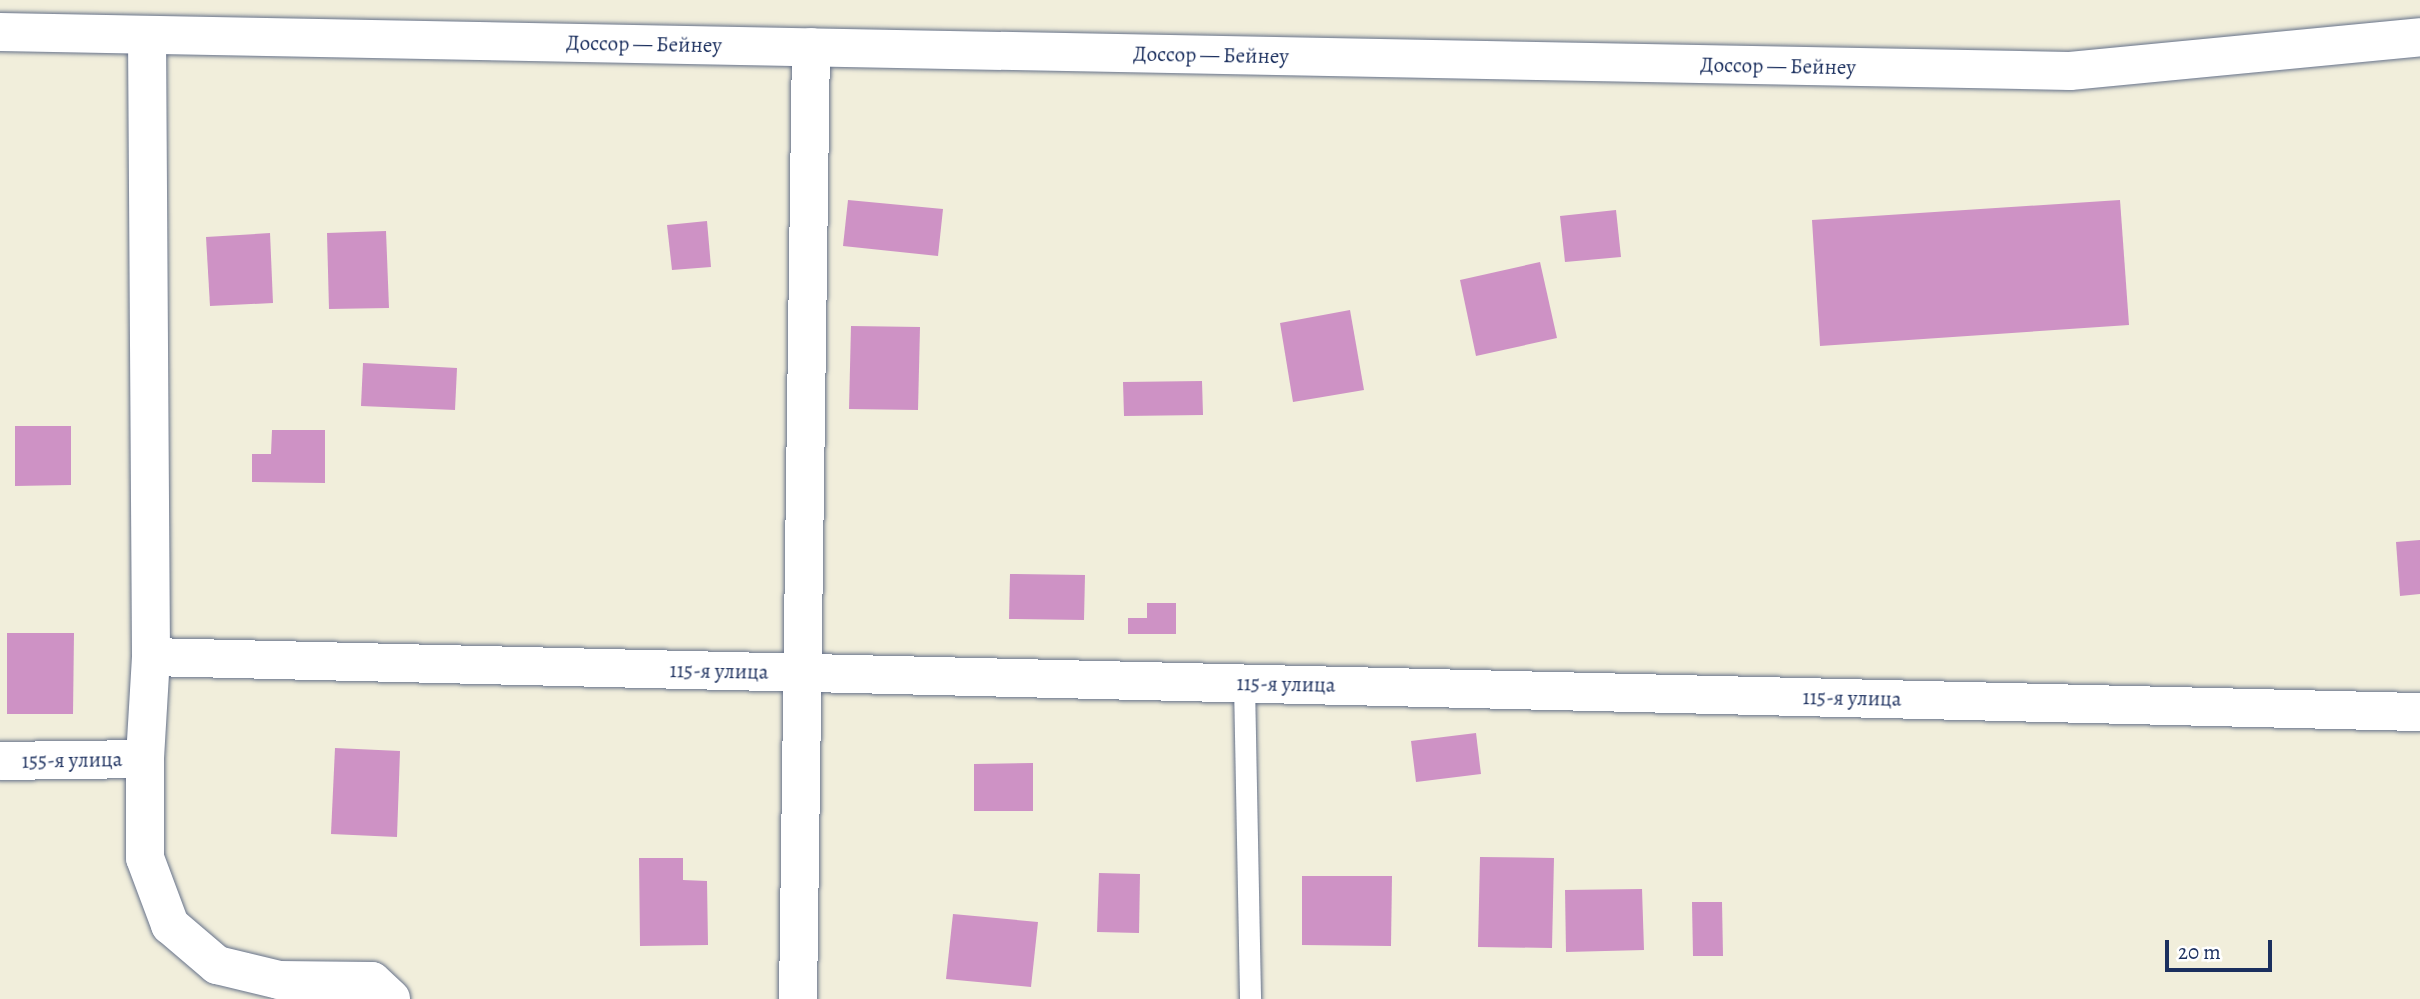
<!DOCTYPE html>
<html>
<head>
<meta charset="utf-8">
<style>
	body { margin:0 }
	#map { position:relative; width:2420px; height:999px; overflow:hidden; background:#f1eedb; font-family:Alegreya,serif }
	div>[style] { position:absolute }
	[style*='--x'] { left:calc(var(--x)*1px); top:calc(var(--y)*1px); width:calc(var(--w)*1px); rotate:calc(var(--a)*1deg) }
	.building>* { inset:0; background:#ce92c5 }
	.roads { filter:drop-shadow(0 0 2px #66728a) drop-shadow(0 0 2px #66728a) }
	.service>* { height:21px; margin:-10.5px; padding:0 10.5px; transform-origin:10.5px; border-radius:10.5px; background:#fff }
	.minor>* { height:38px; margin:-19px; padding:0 19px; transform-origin:19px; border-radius:19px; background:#fff }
	.trunk>* { height:38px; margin:-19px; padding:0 19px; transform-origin:19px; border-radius:19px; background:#fff }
	span { translate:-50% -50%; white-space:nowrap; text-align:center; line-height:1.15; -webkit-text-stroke:5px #fff; paint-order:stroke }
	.street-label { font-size:21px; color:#1b2f5e }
	.scale { position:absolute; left:2165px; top:940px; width:107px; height:32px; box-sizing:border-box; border:4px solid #1b2f5e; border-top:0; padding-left:9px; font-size:21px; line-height:24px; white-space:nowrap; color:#1b2f5e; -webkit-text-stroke:5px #fff; paint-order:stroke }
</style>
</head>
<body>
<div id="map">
	<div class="building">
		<div style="clip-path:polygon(848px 200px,943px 209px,938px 256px,843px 246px)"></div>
		<div style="clip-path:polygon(2120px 200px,2129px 325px,1820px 346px,1812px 220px)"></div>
		<div style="clip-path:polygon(1616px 210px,1621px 257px,1565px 262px,1560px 216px)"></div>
		<div style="clip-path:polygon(707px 221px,711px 267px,672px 270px,667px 225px)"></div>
		<div style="clip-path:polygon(386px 231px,389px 308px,329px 309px,327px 233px)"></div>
		<div style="clip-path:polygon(270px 233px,273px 303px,210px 306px,206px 237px)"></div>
		<div style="clip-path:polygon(1540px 262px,1557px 338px,1476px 356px,1460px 280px)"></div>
		<div style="clip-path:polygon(1350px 310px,1364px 390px,1293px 402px,1280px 323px)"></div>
		<div style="clip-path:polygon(851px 326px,920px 327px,918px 410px,849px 409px)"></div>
		<div style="clip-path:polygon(363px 363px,457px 368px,455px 410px,361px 406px)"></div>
		<div style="clip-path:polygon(1202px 381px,1203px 415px,1124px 416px,1123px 382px)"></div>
		<div style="clip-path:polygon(15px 426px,71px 426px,71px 485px,15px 486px)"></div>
		<div style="clip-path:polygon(272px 430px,325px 430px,325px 483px,252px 482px,252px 454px,271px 454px)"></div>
		<div style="clip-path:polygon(2420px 540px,2420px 594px,2400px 596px,2396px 542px)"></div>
		<div style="clip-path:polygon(1010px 574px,1085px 575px,1084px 620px,1009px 619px)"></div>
		<div style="clip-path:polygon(1147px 603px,1176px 603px,1176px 634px,1128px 634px,1128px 618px,1147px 618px)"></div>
		<div style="clip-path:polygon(7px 633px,74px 633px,73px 714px,7px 714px)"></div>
		<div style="clip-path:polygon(1476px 733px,1481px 774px,1416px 782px,1411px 741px)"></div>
		<div style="clip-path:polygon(335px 748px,400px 751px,397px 837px,331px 834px)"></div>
		<div style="clip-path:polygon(1033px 763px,1033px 811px,974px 811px,974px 764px)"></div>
		<div style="clip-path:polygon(1480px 857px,1554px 858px,1552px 948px,1478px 947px)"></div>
		<div style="clip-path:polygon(639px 858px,683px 858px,683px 880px,707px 881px,708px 945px,640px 946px)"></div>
		<div style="clip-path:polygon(1099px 873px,1140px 874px,1139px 933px,1097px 932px)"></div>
		<div style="clip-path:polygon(1302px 876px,1392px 876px,1391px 946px,1302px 945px)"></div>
		<div style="clip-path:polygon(1642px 889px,1644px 950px,1566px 952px,1565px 890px)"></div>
		<div style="clip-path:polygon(1692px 902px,1722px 902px,1723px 956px,1693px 956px)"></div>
		<div style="clip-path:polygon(953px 914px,1038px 922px,1031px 987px,946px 979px)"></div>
	</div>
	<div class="roads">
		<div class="service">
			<div style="--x:1244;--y:683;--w:316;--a:88.9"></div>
		</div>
		<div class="minor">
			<div style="--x:147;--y:35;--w:622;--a:89.63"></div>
			<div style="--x:151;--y:657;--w:102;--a:93.4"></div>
			<div style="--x:145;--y:759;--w:99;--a:90"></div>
			<div style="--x:145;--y:858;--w:72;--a:69.5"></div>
			<div style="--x:170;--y:925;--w:62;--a:40.4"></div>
			<div style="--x:217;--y:965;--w:64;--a:13.6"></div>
			<div style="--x:279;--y:980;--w:93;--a:0.6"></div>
			<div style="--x:372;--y:981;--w:26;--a:43"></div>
			<div style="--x:151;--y:657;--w:2270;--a:1.39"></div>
			<div style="--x:0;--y:761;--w:145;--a:-0.8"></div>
			<div style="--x:798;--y:999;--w:952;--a:-89.22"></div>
		</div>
		<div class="trunk">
			<div style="--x:0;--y:32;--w:2070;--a:1.08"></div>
			<div style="--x:2070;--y:71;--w:352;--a:-5.5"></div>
		</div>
	</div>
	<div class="street-label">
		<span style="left:644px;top:44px;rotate:1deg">Доссор — Бейнеу</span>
		<span style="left:1211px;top:55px;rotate:1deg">Доссор — Бейнеу</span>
		<span style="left:1778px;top:66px;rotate:1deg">Доссор — Бейнеу</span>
		<span style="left:719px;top:671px;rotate:1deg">115-я улица</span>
		<span style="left:1286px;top:684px;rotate:1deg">115-я улица</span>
		<span style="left:1852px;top:698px;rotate:1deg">115-я улица</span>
		<span style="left:72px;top:760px;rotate:-1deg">155-я улица</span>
	</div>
	<div class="scale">20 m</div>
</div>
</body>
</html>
